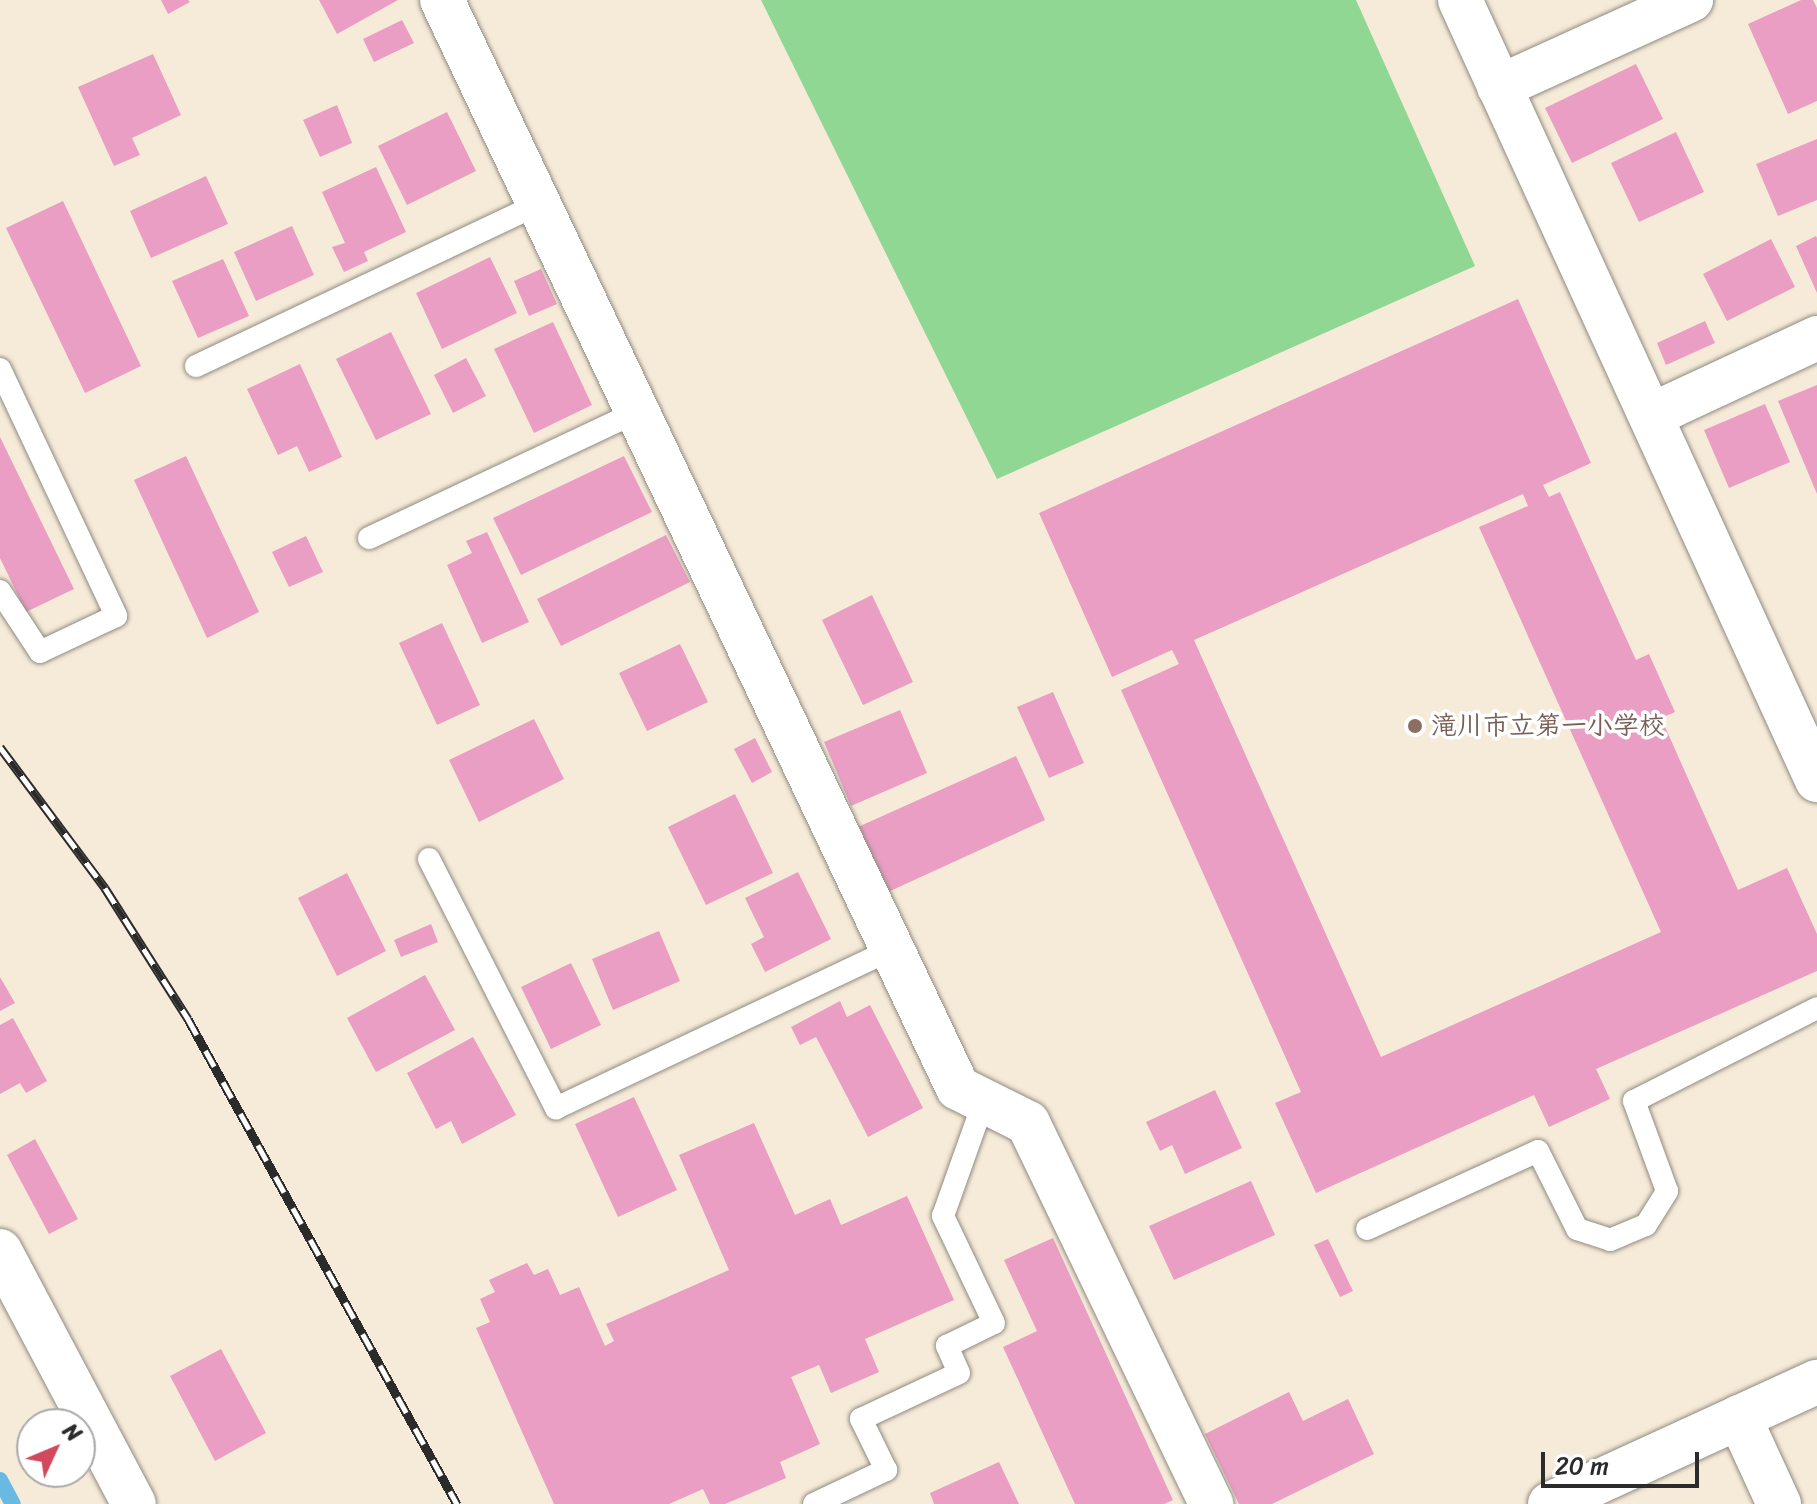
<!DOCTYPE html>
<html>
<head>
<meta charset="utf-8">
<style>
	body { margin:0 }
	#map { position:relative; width:1817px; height:1504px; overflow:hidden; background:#f6ebd8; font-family:Sriracha,"Klee One",sans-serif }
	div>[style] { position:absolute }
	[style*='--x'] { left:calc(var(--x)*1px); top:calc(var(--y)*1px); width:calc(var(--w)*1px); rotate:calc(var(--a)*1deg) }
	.green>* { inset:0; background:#8fd792 }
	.stream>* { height:16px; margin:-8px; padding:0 8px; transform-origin:8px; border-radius:8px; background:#68bae3 }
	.building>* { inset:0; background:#ea9ec3 }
	.roads { filter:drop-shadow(0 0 2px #908b82) drop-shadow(0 0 2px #908b82) }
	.service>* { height:22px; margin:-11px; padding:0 11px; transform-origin:11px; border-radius:11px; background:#fff }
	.minor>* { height:44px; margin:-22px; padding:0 22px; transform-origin:22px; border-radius:22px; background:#fff }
	.trunk>* { height:44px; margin:-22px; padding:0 22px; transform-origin:22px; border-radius:22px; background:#fff }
	.rail>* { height:9px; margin-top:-4.5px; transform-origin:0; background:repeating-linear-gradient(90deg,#fff 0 18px,#2b2b2b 0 36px); box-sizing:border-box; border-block:2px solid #2b2b2b }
	.dots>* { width:22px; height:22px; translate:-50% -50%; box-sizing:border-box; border:4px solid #fff; border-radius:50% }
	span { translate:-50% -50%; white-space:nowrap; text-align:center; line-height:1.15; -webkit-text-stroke:7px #fff; paint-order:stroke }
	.education-label { font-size:26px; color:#785e54; font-weight:700 }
	.left { translate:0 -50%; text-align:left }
	.north { position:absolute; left:16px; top:1408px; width:80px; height:80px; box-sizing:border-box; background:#fff; border:2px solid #aaa; border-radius:50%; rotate:46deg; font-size:22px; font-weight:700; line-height:32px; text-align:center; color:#2b2b2b }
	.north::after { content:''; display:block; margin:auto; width:28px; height:36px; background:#d1495b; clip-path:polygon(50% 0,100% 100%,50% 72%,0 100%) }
	.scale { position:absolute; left:1541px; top:1452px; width:158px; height:36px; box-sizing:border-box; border:4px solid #2b2b2b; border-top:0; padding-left:10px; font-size:24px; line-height:28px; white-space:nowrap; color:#2b2b2b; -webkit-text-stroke:6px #fff; paint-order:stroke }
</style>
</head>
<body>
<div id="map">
	<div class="green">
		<div style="clip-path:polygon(761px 0,1356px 0,1475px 266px,997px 479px)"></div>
	</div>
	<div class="stream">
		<div style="--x:0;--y:1480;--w:27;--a:62"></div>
	</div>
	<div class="building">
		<div style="clip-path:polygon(161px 0,188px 0,190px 2px,168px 14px)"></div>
		<div style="clip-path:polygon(319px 0,398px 0,337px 34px)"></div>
		<div style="clip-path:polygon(1801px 0,1813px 0,1817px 8px,1817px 101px,1788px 114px,1748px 24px)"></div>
		<div style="clip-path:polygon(402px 20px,414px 43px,374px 62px,363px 39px)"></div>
		<div style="clip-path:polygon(153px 54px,181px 115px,132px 138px,140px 155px,114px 166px,78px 87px)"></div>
		<div style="clip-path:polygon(1636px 64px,1663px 119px,1572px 163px,1545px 108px)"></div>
		<div style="clip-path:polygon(337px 105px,352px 143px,320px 157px,303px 120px)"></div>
		<div style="clip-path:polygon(447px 112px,476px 171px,407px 205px,378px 146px)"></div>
		<div style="clip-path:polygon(1676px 132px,1704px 192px,1639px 222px,1611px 163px)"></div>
		<div style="clip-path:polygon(1817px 139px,1817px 200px,1778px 216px,1756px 164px)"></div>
		<div style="clip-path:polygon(376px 167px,406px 232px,364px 252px,368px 261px,344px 272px,332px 247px,345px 243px,322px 192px)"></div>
		<div style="clip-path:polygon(206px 176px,228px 224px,151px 258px,130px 211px)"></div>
		<div style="clip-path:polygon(63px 201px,141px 366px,85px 393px,6px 228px)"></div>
		<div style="clip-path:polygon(292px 226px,314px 275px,256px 301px,234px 252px)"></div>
		<div style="clip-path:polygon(1816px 236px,1817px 238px,1817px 293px,1796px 246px)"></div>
		<div style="clip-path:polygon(1771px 239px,1795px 287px,1727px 321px,1703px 274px)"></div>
		<div style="clip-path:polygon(490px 257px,517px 313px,442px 349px,416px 293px)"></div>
		<div style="clip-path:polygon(223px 259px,249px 316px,198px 338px,172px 281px)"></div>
		<div style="clip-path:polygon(541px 269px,557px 304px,529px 316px,514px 281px)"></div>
		<div style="clip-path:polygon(evenodd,1518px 299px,1591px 463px,1543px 485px,1549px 497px,1560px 492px,1636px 660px,1649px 654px,1675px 712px,1661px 718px,1738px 890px,1787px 868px,1817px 934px,1817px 971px,1596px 1069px,1610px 1099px,1549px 1127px,1534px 1095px,1316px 1193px,1275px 1103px,1301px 1092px,1121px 690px,1179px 664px,1172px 650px,1112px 677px,1039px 513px,1518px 299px,1523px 494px,1528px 506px,1479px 527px,1661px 932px,1381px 1057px,1194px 640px,1523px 494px)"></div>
		<div style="clip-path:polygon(1705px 321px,1715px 343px,1666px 365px,1657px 343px)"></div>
		<div style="clip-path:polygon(553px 322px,592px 405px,534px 433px,494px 349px)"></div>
		<div style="clip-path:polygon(391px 332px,431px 414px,376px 440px,336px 359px)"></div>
		<div style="clip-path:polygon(466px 358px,486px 396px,453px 413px,434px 375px)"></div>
		<div style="clip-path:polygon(300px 364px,342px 457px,309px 472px,297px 446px,278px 455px,247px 389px)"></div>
		<div style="clip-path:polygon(1817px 385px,1817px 494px,1778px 401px)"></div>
		<div style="clip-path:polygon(1765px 404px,1790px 462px,1729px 488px,1704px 430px)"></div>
		<div style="clip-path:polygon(0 437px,74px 589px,26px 612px,0 558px)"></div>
		<div style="clip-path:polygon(186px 456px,259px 612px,207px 638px,134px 480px)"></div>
		<div style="clip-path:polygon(624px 456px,652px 512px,521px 575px,493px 518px)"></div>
		<div style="clip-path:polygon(487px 532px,529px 622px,482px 643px,447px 565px,472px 553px,466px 541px)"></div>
		<div style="clip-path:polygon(666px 535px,690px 582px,561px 646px,537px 599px)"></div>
		<div style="clip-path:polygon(306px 536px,323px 572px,289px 587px,272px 552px)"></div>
		<div style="clip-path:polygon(872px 595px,913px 682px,863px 705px,822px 620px)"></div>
		<div style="clip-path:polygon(442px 623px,480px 705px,437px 725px,399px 643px)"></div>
		<div style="clip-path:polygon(680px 644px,708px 702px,647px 731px,619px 673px)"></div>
		<div style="clip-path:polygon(1053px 692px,1084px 763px,1049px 778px,1017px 707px)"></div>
		<div style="clip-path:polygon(900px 710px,927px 773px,851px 806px,824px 742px)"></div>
		<div style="clip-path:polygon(534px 719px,564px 779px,479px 822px,449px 760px)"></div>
		<div style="clip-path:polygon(755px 738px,772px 772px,752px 783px,734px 749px)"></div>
		<div style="clip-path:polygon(1016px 756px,1045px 820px,888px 892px,858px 827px)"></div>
		<div style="clip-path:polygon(735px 794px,773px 873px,706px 905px,668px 827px)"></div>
		<div style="clip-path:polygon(798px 872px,831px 939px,765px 972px,751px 944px,764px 937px,745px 898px)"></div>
		<div style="clip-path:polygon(347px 873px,386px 951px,337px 976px,298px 898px)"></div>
		<div style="clip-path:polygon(431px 924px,438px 942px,401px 957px,394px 940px)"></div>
		<div style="clip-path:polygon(659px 931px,680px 981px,613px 1010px,592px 959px)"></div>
		<div style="clip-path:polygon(571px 963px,601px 1025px,551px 1049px,521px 987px)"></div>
		<div style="clip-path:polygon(425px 975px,455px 1030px,376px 1072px,347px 1018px)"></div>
		<div style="clip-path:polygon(0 977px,15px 1003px,0 1011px)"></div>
		<div style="clip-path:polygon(840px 1001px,847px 1017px,870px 1005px,923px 1108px,868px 1137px,816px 1037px,800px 1045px,791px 1027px)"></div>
		<div style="clip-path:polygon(13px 1018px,47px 1081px,26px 1093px,20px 1083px,0 1094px,0 1025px)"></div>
		<div style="clip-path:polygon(473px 1037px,516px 1115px,462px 1144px,451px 1121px,436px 1129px,407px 1073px)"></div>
		<div style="clip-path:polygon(1215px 1090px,1242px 1148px,1185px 1174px,1172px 1145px,1160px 1151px,1146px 1122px)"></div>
		<div style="clip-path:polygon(634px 1097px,677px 1190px,618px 1217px,575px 1124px)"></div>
		<div style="clip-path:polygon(754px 1123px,795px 1215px,830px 1199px,841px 1225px,907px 1196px,954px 1300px,865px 1339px,879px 1372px,831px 1393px,819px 1365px,791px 1377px,820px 1444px,780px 1462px,786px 1478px,725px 1504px,710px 1504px,703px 1489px,669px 1504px,554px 1504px,476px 1328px,490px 1322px,480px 1299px,495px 1292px,489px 1280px,527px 1263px,534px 1275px,548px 1269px,560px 1295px,579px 1287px,605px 1346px,614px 1341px,606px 1324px,729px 1270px,679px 1155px)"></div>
		<div style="clip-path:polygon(35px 1139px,78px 1219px,49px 1234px,7px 1155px)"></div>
		<div style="clip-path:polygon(1251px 1181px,1275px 1235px,1174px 1280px,1149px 1226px)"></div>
		<div style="clip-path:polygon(1053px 1238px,1173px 1500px,1164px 1504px,1075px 1504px,1003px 1347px,1037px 1331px,1004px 1260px)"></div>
		<div style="clip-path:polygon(1328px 1239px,1353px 1291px,1340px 1297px,1314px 1245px)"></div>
		<div style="clip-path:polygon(221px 1349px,266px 1433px,215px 1461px,170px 1376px)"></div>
		<div style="clip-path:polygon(1289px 1392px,1303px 1421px,1348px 1399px,1374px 1454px,1272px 1504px,1239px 1504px,1205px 1434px)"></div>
		<div style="clip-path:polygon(999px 1462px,1019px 1504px,934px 1504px,930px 1493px)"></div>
	</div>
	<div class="roads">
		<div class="service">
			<div style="--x:196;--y:366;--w:378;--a:-25.3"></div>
			<div style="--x:0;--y:369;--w:273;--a:64.8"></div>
			<div style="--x:116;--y:616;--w:84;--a:154.7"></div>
			<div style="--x:40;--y:652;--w:73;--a:-123.3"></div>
			<div style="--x:369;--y:538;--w:296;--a:-25.2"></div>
			<div style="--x:429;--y:859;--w:280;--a:63"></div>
			<div style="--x:556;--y:1108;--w:369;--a:-25.3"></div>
			<div style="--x:1367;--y:1229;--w:188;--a:-24.5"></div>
			<div style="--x:1538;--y:1151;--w:87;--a:63.4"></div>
			<div style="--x:1577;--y:1229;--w:35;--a:18"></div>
			<div style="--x:1610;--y:1240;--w:39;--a:-23"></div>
			<div style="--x:1646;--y:1225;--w:40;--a:-58"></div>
			<div style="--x:1667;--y:1191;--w:96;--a:-110.1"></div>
			<div style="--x:1634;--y:1101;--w:205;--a:-26.9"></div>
			<div style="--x:814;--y:1504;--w:80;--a:-25.3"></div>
			<div style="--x:886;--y:1470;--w:57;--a:-116.1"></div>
			<div style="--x:861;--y:1419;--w:108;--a:-25.1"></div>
			<div style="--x:959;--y:1373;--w:30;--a:-114"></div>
			<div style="--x:947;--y:1346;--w:52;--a:-26.1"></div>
			<div style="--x:994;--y:1323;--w:119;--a:-115.5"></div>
			<div style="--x:943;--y:1216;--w:122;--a:-70.4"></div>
		</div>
		<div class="minor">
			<div style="--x:442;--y:0;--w:1204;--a:64.63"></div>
			<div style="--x:958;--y:1088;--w:78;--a:26.6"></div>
			<div style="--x:1028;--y:1123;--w:423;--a:64.3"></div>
			<div style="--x:1460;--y:0;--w:858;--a:65.41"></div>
			<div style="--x:1499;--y:87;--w:211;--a:-24.4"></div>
			<div style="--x:1652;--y:415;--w:182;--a:-25"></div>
			<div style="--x:0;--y:1251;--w:286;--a:62.1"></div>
			<div style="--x:1739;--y:1417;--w:96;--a:65.3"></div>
		</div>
		<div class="trunk">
			<div style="--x:1550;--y:1504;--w:294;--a:-24.6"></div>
		</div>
	</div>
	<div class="rail">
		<div style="--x:0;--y:747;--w:176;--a:53.3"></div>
		<div style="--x:105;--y:888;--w:155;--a:57.6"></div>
		<div style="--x:188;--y:1019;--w:555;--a:60.99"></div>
	</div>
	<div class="dots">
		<div style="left:1415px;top:726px;background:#8d6e63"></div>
	</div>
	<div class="education-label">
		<span class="left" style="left:1431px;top:726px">滝川市立第一小学校</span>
	</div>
	<div class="north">N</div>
	<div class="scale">20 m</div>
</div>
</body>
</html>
